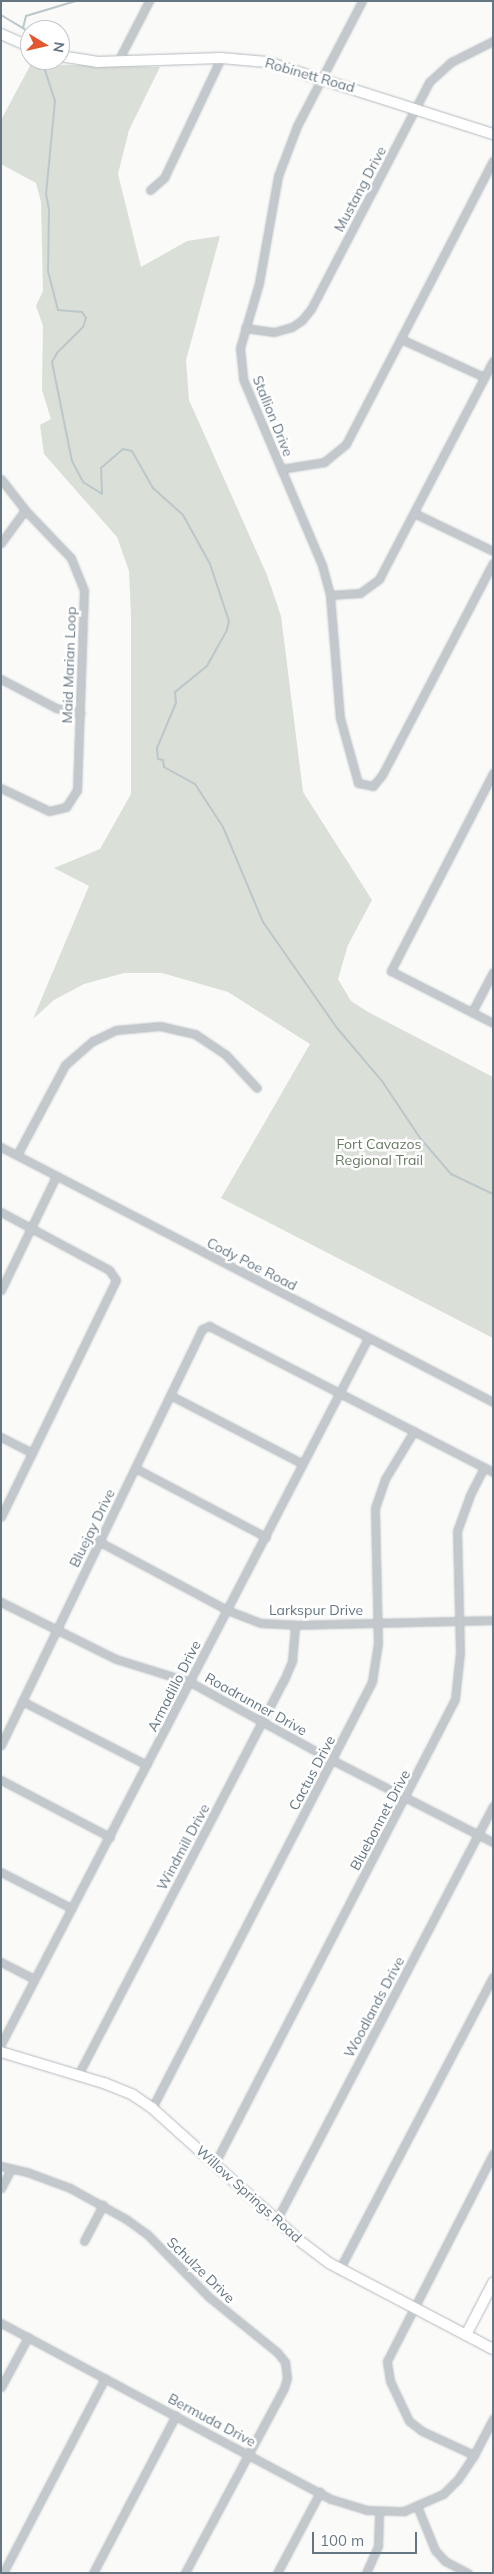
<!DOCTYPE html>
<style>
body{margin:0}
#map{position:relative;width:494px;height:2574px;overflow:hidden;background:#fafaf8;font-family:Mulish,sans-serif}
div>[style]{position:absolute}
.green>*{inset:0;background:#dadfd7}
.stream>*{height:2px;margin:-1px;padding:0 1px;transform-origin:1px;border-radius:1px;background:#bbc7cb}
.roads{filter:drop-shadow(0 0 1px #b3babf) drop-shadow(0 0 1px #b3babf)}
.street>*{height:7px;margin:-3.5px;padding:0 3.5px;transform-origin:3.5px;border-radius:3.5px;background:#c3c8cc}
.secondary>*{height:10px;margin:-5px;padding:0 5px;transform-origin:5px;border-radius:5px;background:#fff}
span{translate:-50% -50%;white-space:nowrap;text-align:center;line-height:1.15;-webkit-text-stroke:5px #fff;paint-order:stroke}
.street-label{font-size:14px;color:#657683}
.park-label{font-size:14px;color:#687a64}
.frame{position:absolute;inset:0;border:2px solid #657683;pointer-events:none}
.north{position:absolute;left:20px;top:20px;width:50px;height:50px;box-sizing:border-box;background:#fff;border:1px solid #c1c8cd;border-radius:50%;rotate:99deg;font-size:14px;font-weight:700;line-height:20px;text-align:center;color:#657683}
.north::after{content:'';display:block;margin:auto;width:18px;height:22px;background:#e4572e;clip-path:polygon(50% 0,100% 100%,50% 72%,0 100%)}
.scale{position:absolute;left:312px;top:2532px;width:105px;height:22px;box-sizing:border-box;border:2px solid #657683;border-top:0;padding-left:6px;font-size:15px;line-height:18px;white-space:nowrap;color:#657683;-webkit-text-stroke:4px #fff;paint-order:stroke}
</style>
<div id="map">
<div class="green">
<i style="clip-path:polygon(31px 64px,160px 67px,129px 130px,118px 174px,141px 267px,187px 241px,220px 236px,186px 360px,189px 400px,267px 575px,281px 616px,303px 792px,372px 900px,348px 945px,338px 979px,351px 1001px,368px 1012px,493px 1077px,493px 1338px,221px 1198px,310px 1044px,228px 992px,162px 973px,124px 973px,84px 984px,54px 1000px,33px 1019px,89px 886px,54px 868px,100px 849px,131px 794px,131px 614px,129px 571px,117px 537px,44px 454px,40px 425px,51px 419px,42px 390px,43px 326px,36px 306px,43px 291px,41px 202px,36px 183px,1px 164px,1px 120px)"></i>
</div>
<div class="stream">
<i style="left:1px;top:15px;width:26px;rotate:31deg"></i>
<i style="left:30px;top:34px;width:9px;rotate:-139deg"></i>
<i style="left:23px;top:28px;width:12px;rotate:-76deg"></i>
<i style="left:26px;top:16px;width:52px;rotate:-16.7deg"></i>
<i style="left:42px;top:61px;width:42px;rotate:72deg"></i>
<i style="left:55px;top:101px;width:93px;rotate:95.5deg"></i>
<i style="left:46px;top:194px;width:16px;rotate:79deg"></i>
<i style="left:49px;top:210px;width:61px;rotate:90.9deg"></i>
<i style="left:48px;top:271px;width:40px;rotate:75.6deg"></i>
<i style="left:58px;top:310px;width:24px;rotate:5deg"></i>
<i style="left:82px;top:312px;width:7px;rotate:56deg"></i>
<i style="left:86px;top:318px;width:9px;rotate:108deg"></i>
<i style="left:83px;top:327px;width:37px;rotate:135deg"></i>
<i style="left:57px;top:353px;width:10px;rotate:119deg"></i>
<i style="left:52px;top:362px;width:101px;rotate:78.6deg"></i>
<i style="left:72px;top:461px;width:24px;rotate:62deg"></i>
<i style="left:83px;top:482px;width:22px;rotate:32deg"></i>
<i style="left:102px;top:494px;width:26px;rotate:-92deg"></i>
<i style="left:101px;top:468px;width:29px;rotate:-41deg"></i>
<i style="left:123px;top:449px;width:9px;rotate:13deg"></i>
<i style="left:132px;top:451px;width:43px;rotate:60.4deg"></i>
<i style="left:153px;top:488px;width:40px;rotate:42deg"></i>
<i style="left:183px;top:515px;width:56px;rotate:61.1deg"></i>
<i style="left:210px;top:564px;width:60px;rotate:71.6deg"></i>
<i style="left:229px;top:621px;width:9px;rotate:103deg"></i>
<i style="left:227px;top:630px;width:41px;rotate:119.1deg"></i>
<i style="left:207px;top:666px;width:41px;rotate:140.9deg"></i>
<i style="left:175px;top:692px;width:11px;rotate:85deg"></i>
<i style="left:176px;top:703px;width:49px;rotate:112.9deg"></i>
<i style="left:157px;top:748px;width:11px;rotate:85deg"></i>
<i style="left:158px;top:759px;width:5px;rotate:11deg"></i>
<i style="left:163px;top:760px;width:7px;rotate:82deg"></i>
<i style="left:164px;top:767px;width:35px;rotate:29deg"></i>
<i style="left:195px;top:784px;width:51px;rotate:56.9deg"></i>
<i style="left:223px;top:827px;width:103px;rotate:67.2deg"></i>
<i style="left:263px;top:922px;width:129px;rotate:55.1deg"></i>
<i style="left:337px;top:1028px;width:70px;rotate:49.7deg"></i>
<i style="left:382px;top:1081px;width:69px;rotate:56.3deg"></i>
<i style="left:420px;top:1138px;width:48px;rotate:49.3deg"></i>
<i style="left:451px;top:1174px;width:47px;rotate:25.5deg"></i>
</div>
<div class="roads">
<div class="street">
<i style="left:362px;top:1px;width:141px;rotate:117.5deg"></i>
<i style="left:297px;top:126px;width:53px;rotate:110.8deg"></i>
<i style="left:278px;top:176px;width:109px;rotate:100.1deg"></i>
<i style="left:259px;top:283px;width:68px;rotate:106.3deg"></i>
<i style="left:240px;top:348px;width:31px;rotate:84deg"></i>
<i style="left:243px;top:379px;width:202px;rotate:67deg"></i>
<i style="left:322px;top:565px;width:31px;rotate:75deg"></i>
<i style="left:330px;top:595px;width:123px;rotate:85.4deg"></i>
<i style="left:340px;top:718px;width:67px;rotate:74.5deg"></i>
<i style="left:358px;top:783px;width:15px;rotate:11deg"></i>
<i style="left:373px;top:786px;width:14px;rotate:-51deg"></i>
<i style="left:382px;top:775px;width:239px;rotate:-62.4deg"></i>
<i style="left:118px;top:61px;width:68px;rotate:-62.7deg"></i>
<i style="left:150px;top:190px;width:18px;rotate:-41deg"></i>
<i style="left:164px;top:178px;width:133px;rotate:-64.6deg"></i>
<i style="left:245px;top:328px;width:29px;rotate:8deg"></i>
<i style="left:274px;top:332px;width:19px;rotate:-16deg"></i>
<i style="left:292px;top:327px;width:12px;rotate:-35deg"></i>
<i style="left:302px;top:320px;width:14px;rotate:-51deg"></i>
<i style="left:311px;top:309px;width:256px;rotate:-62.5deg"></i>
<i style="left:429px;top:82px;width:30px;rotate:-42deg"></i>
<i style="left:451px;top:62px;width:47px;rotate:-26.6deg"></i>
<i style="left:401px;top:339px;width:91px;rotate:24.6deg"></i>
<i style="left:281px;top:469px;width:44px;rotate:-9.2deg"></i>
<i style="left:324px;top:462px;width:28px;rotate:-39deg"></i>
<i style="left:346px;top:444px;width:319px;rotate:-62.6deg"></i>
<i style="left:1px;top:479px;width:39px;rotate:52deg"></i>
<i style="left:25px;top:510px;width:66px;rotate:46.2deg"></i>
<i style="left:71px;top:558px;width:35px;rotate:68deg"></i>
<i style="left:84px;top:590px;width:200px;rotate:92deg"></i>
<i style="left:77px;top:790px;width:20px;rotate:123deg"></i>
<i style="left:66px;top:807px;width:17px;rotate:167deg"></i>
<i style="left:49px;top:811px;width:53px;rotate:-154.4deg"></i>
<i style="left:414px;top:513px;width:88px;rotate:25.7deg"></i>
<i style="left:1px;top:543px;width:41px;rotate:-54deg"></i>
<i style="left:330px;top:595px;width:30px;rotate:-4deg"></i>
<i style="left:360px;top:593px;width:24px;rotate:-36deg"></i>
<i style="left:379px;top:579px;width:246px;rotate:-62.4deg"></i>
<i style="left:1px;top:679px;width:62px;rotate:27.8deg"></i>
<i style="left:56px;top:708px;width:25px;rotate:12deg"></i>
<i style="left:493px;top:773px;width:223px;rotate:117.3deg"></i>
<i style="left:391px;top:971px;width:114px;rotate:27deg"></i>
<i style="left:472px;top:1012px;width:45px;rotate:-62.3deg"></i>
<i style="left:1px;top:1147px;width:554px;rotate:27.4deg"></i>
<i style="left:17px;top:1155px;width:102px;rotate:-61.9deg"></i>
<i style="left:65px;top:1065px;width:37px;rotate:-41deg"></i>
<i style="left:93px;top:1041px;width:25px;rotate:-26deg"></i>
<i style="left:116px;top:1030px;width:44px;rotate:-5.2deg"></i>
<i style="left:160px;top:1026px;width:36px;rotate:13deg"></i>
<i style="left:195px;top:1034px;width:37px;rotate:34deg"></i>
<i style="left:226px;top:1055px;width:45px;rotate:46.8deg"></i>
<i style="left:1px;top:1212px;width:123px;rotate:28.2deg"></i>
<i style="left:109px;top:1270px;width:12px;rotate:55deg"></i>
<i style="left:116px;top:1280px;width:263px;rotate:115.9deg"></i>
<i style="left:1px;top:1290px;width:127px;rotate:-64.2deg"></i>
<i style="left:170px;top:1395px;width:148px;rotate:27.4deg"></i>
<i style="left:1px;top:1437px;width:35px;rotate:27deg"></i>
<i style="left:135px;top:1468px;width:148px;rotate:27.8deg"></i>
<i style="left:98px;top:1541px;width:146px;rotate:28.1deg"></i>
<i style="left:227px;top:1610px;width:36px;rotate:21deg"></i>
<i style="left:261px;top:1623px;width:34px;rotate:3deg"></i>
<i style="left:295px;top:1625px;width:198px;rotate:-1.4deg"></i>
<i style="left:1px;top:1602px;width:128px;rotate:26.4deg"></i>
<i style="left:116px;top:1659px;width:77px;rotate:17.3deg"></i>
<i style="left:190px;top:1682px;width:162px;rotate:28.8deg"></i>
<i style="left:332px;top:1760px;width:181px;rotate:27deg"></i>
<i style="left:22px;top:1701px;width:140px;rotate:27.1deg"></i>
<i style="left:1px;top:1745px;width:462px;rotate:-64.2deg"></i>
<i style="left:202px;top:1329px;width:8px;rotate:-23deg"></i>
<i style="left:209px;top:1326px;width:319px;rotate:27.2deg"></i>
<i style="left:1px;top:1780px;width:123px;rotate:27.6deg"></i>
<i style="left:1px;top:1872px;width:79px;rotate:27.2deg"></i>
<i style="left:1px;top:1962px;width:37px;rotate:27deg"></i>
<i style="left:1px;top:2044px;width:796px;rotate:-62.53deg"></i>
<i style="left:78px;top:2075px;width:445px;rotate:-62.5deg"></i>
<i style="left:284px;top:1680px;width:21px;rotate:-67deg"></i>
<i style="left:292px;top:1661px;width:36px;rotate:-85deg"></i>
<i style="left:152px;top:2108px;width:480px;rotate:-62.7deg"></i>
<i style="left:372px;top:1681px;width:37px;rotate:-81deg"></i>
<i style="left:378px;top:1644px;width:136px;rotate:-91.3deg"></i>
<i style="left:375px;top:1508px;width:31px;rotate:-71deg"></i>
<i style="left:385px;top:1479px;width:56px;rotate:-58.9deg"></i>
<i style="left:215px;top:2163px;width:522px;rotate:-62.65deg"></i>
<i style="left:455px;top:1699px;width:47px;rotate:-83.9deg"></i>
<i style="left:460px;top:1652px;width:121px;rotate:-91.4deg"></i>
<i style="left:457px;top:1531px;width:38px;rotate:-70deg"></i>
<i style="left:470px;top:1495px;width:30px;rotate:-63deg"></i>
<i style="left:1px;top:2166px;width:27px;rotate:13deg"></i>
<i style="left:27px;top:2172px;width:46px;rotate:20.4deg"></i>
<i style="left:70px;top:2188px;width:64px;rotate:29deg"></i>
<i style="left:126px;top:2219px;width:26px;rotate:36deg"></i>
<i style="left:147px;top:2234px;width:88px;rotate:45.5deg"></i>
<i style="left:209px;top:2297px;width:87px;rotate:39deg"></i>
<i style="left:277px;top:2352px;width:13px;rotate:51deg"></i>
<i style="left:285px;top:2362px;width:16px;rotate:83deg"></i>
<i style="left:287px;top:2378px;width:10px;rotate:107deg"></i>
<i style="left:284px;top:2388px;width:210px;rotate:118.2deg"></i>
<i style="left:1px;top:2188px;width:21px;rotate:-62deg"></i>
<i style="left:277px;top:2219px;width:466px;rotate:-62.4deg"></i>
<i style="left:84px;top:2241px;width:41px;rotate:-62.2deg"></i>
<i style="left:339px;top:2270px;width:331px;rotate:-62.3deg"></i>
<i style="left:1px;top:2323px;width:374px;rotate:28.1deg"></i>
<i style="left:331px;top:2499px;width:38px;rotate:17deg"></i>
<i style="left:367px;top:2510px;width:37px;rotate:2deg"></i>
<i style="left:404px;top:2511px;width:43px;rotate:-23.6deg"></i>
<i style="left:443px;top:2494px;width:21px;rotate:-45deg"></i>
<i style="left:458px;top:2479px;width:29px;rotate:-56deg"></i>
<i style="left:474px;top:2455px;width:41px;rotate:-62.2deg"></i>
<i style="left:1px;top:2387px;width:57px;rotate:-61.6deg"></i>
<i style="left:474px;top:2455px;width:57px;rotate:-155.2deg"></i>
<i style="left:422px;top:2431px;width:16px;rotate:-142deg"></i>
<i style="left:409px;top:2421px;width:44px;rotate:-115.4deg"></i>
<i style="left:390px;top:2381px;width:20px;rotate:-99deg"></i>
<i style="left:387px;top:2361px;width:233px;rotate:-62.9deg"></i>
<i style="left:417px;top:2506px;width:48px;rotate:67.8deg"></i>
<i style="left:435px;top:2550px;width:15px;rotate:48deg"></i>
<i style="left:445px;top:2561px;width:26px;rotate:28deg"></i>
<i style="left:3px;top:2573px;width:220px;rotate:-62.4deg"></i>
<i style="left:93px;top:2573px;width:178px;rotate:-62.3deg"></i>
<i style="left:277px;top:2573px;width:92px;rotate:-62deg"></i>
<i style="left:366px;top:2573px;width:30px;rotate:-66deg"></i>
<i style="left:378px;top:2546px;width:35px;rotate:-88deg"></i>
</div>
<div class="secondary">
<i style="left:1px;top:34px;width:32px;rotate:24deg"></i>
<i style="left:60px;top:56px;width:37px;rotate:9deg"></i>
<i style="left:97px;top:62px;width:124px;rotate:-1.8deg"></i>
<i style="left:221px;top:58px;width:46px;rotate:5deg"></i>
<i style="left:267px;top:62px;width:237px;rotate:17.7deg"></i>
<i style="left:1px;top:2052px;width:108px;rotate:16.8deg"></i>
<i style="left:104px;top:2083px;width:31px;rotate:22deg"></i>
<i style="left:133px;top:2095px;width:23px;rotate:34deg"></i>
<i style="left:152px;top:2108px;width:199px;rotate:41.9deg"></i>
<i style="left:300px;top:2241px;width:36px;rotate:37deg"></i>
<i style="left:329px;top:2263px;width:185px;rotate:27.7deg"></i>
<i style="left:466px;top:2335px;width:59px;rotate:-62.6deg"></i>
</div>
</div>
<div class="street-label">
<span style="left:310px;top:75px;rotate:16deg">Robinett Road</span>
<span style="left:360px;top:189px;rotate:-62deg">Mustang Drive</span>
<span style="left:273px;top:416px;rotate:68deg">Stallion Drive</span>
<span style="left:69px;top:665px;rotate:-88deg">Maid Marian Loop</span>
<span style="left:252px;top:1264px;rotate:27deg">Cody Poe Road</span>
<span style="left:92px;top:1528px;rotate:-64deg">Bluejay Drive</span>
<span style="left:316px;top:1610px">Larkspur Drive</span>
<span style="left:174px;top:1686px;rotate:-63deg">Armadillo Drive</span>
<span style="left:256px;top:1704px;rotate:29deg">Roadrunner Drive</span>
<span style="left:312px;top:1773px;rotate:-62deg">Cactus Drive</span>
<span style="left:380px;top:1820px;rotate:-62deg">Bluebonnet Drive</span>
<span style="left:183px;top:1847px;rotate:-62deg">Windmill Drive</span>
<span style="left:374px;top:2007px;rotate:-62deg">Woodlands Drive</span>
<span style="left:249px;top:2194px;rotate:42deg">Willow Springs Road</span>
<span style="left:201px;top:2270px;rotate:44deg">Schulze Drive</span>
<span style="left:212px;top:2420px;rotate:28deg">Bermuda Drive</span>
</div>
<div class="park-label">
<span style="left:379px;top:1152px">Fort Cavazos<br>Regional Trail</span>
</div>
<div class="frame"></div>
<div class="north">N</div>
<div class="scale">100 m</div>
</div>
